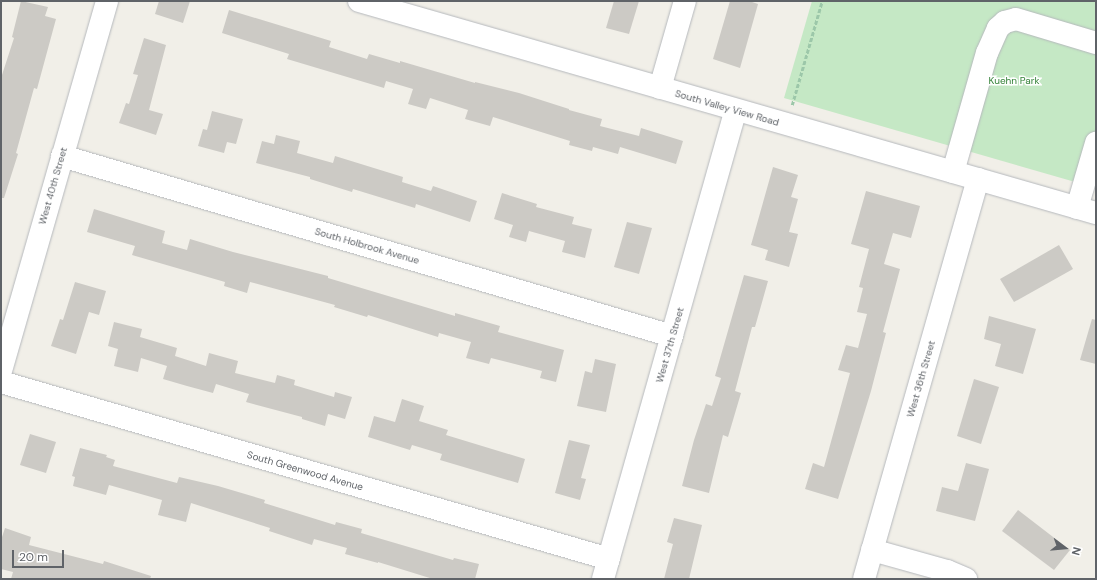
<!DOCTYPE html>
<style>
body{margin:0}
#map{position:relative;width:1097px;height:580px;overflow:hidden;background:#f1efe8;font-family:"DM Sans",sans-serif}
div>[style]{position:absolute}
.green>*{inset:0;background:#c5e8c5}
.building>*{inset:0;background:#cccac5}
.path>*{height:2.5px;margin-top:-1.25px;transform-origin:0;background:repeating-linear-gradient(90deg,#9cc7a9 0 4px,transparent 0 6px)}
.roads{filter:drop-shadow(0 0 1px #b5b8bc) drop-shadow(0 0 1px #b5b8bc)}
.minor>*{height:22px;margin:-11px;padding:0 11px;transform-origin:11px;border-radius:11px;background:#fff}
span{translate:-50% -50%;white-space:nowrap;text-align:center;line-height:1.15;-webkit-text-stroke:3px #fff;paint-order:stroke}
.park-label{font-size:10px;color:#348238}
.street-label{font-size:10px;color:#5f6368}
.frame{position:absolute;inset:0;border:2px solid #5f6368;pointer-events:none}
.north{position:absolute;left:1045px;top:528px;width:40px;height:40px;-webkit-text-stroke:3px #fff;paint-order:stroke;rotate:106deg;font-size:11px;font-weight:700;line-height:16px;text-align:center;color:#5f6368}
.north::after{content:'';display:block;margin:auto;width:14px;height:18px;background:#5f6368;clip-path:polygon(50% 0,100% 100%,50% 72%,0 100%)}
.scale{position:absolute;left:12px;top:550px;width:52px;height:18px;box-sizing:border-box;border:2px solid #5f6368;border-top:0;padding-left:5px;font-size:12px;line-height:14px;white-space:nowrap;color:#5f6368;-webkit-text-stroke:3px #fff;paint-order:stroke}
</style>
<div id="map">
<div class="green">
<i style="clip-path:polygon(812px 1px,1096px 1px,1096px 188px,784px 98px)"></i>
</div>
<div class="building">
<i style="clip-path:polygon(21px 1px,48px 7px,45px 16px,56px 19px,37px 89px,34px 88px,16px 153px,18px 154px,4px 198px,1px 198px,1px 78px,14px 38px,12px 37px)"></i>
<i style="clip-path:polygon(159px 1px,190px 1px,183px 23px,155px 14px)"></i>
<i style="clip-path:polygon(614px 1px,639px 1px,629px 34px,606px 28px)"></i>
<i style="clip-path:polygon(730px 1px,749px 1px,758px 4px,740px 68px,713px 59px)"></i>
<i style="clip-path:polygon(229px 10px,331px 41px,329px 47px,367px 59px,369px 54px,400px 63px,400px 61px,475px 83px,475px 82px,519px 93px,569px 109px,569px 110px,602px 119px,600px 126px,639px 136px,641px 128px,683px 141px,676px 164px,620px 147px,618px 154px,593px 147px,592px 151px,569px 145px,570px 141px,493px 117px,490px 126px,465px 119px,468px 110px,430px 98px,426px 109px,408px 104px,413px 89px,386px 81px,384px 88px,287px 59px,289px 54px,222px 33px)"></i>
<i style="clip-path:polygon(144px 38px,166px 45px,149px 110px,163px 114px,156px 135px,119px 123px,126px 103px,129px 104px,138px 75px,133px 74px)"></i>
<i style="clip-path:polygon(212px 111px,243px 119px,236px 144px,227px 142px,224px 153px,198px 146px,203px 129px,207px 130px)"></i>
<i style="clip-path:polygon(276px 135px,300px 141px,297px 153px,333px 163px,335px 156px,403px 177px,402px 182px,431px 191px,433px 186px,477px 201px,470px 222px,416px 204px,415px 208px,353px 189px,352px 192px,310px 179px,310px 177px,256px 163px,262px 141px,274px 144px)"></i>
<i style="clip-path:polygon(773px 167px,798px 175px,791px 197px,798px 199px,789px 232px,798px 234px,789px 267px,765px 260px,768px 250px,751px 245px)"></i>
<i style="clip-path:polygon(866px 191px,920px 206px,911px 238px,893px 233px,884px 264px,900px 269px,883px 332px,886px 333px,871px 391px,838px 499px,805px 489px,813px 463px,824px 467px,850px 373px,838px 370px,846px 345px,858px 348px,867px 314px,857px 312px,863px 288px,859px 287px,869px 249px,851px 244px)"></i>
<i style="clip-path:polygon(502px 193px,537px 204px,536px 207px,574px 217px,572px 224px,592px 229px,585px 258px,562px 252px,565px 241px,529px 231px,526px 242px,509px 237px,513px 225px,494px 219px)"></i>
<i style="clip-path:polygon(94px 209px,165px 231px,162px 243px,187px 250px,190px 239px,233px 252px,328px 276px,328px 278px,455px 316px,455px 313px,500px 326px,498px 332px,564px 350px,556px 382px,540px 378px,542px 371px,491px 358px,489px 364px,466px 358px,471px 342px,439px 333px,438px 337px,368px 315px,367px 317px,334px 307px,335px 305px,250px 282px,247px 293px,224px 286px,225px 282px,132px 255px,135px 246px,87px 232px)"></i>
<i style="clip-path:polygon(627px 222px,652px 228px,639px 274px,614px 267px)"></i>
<i style="clip-path:polygon(1059px 245px,1073px 269px,1014px 302px,1000px 279px)"></i>
<i style="clip-path:polygon(744px 275px,768px 281px,755px 327px,752px 327px,735px 391px,741px 393px,728px 437px,723px 435px,709px 493px,682px 486px,694px 440px,706px 404px,712px 406px,721px 378px,715px 376px)"></i>
<i style="clip-path:polygon(75px 282px,106px 291px,99px 315px,89px 312px,76px 354px,51px 346px,60px 319px,63px 320px)"></i>
<i style="clip-path:polygon(989px 316px,1036px 329px,1023px 374px,995px 366px,1001px 344px,984px 339px)"></i>
<i style="clip-path:polygon(1092px 319px,1096px 320px,1096px 364px,1080px 360px)"></i>
<i style="clip-path:polygon(114px 322px,142px 329px,140px 337px,177px 348px,175px 356px,206px 366px,209px 353px,238px 361px,235px 373px,275px 383px,277px 375px,295px 380px,294px 385px,334px 397px,335px 392px,352px 397px,345px 419px,328px 414px,325px 426px,302px 419px,302px 417px,246px 402px,249px 394px,216px 384px,213px 393px,187px 386px,163px 379px,167px 366px,141px 358px,138px 372px,114px 366px,118px 349px,108px 346px)"></i>
<i style="clip-path:polygon(595px 359px,616px 364px,606px 412px,577px 406px,585px 371px,592px 373px)"></i>
<i style="clip-path:polygon(974px 379px,999px 387px,981px 444px,957px 436px)"></i>
<i style="clip-path:polygon(402px 399px,424px 406px,419px 421px,448px 430px,446px 435px,525px 459px,518px 483px,440px 460px,442px 454px,412px 445px,410px 450px,368px 437px,374px 416px,395px 422px)"></i>
<i style="clip-path:polygon(30px 434px,56px 442px,46px 473px,20px 465px)"></i>
<i style="clip-path:polygon(569px 440px,590px 445px,581px 478px,586px 479px,580px 500px,555px 493px)"></i>
<i style="clip-path:polygon(80px 448px,107px 455px,106px 457px,115px 460px,113px 466px,177px 483px,179px 477px,218px 486px,265px 500px,264px 503px,335px 525px,336px 522px,362px 529px,361px 533px,453px 560px,454px 558px,479px 564px,475px 579px,433px 579px,378px 562px,378px 563px,345px 554px,347px 548px,314px 539px,312px 545px,269px 531px,270px 528px,191px 503px,186px 522px,158px 515px,162px 500px,109px 485px,106px 495px,73px 486px,75px 477px,72px 476px)"></i>
<i style="clip-path:polygon(966px 463px,989px 469px,975px 521px,936px 511px,942px 487px,958px 491px)"></i>
<i style="clip-path:polygon(1018px 510px,1070px 550px,1054px 570px,1002px 531px)"></i>
<i style="clip-path:polygon(674px 518px,702px 525px,689px 579px,664px 579px,673px 544px,667px 542px)"></i>
<i style="clip-path:polygon(5px 528px,31px 537px,29px 545px,103px 564px,104px 561px,151px 576px,150px 579px,11px 579px,13px 572px,1px 569px,1px 540px)"></i>
</div>
<div class="path">
<i style="left:792px;top:105px;width:108px;rotate:-73.9deg"></i>
</div>
<div class="roads">
<div class="minor">
<i style="left:359px;top:1px;width:767px;rotate:16.05deg"></i>
<i style="left:660px;top:88px;width:91px;rotate:-74deg"></i>
<i style="left:62px;top:156px;width:636px;rotate:16.44deg"></i>
<i style="left:953px;top:172px;width:124px;rotate:-74.1deg"></i>
<i style="left:987px;top:53px;width:27px;rotate:-66deg"></i>
<i style="left:998px;top:28px;width:9px;rotate:-41deg"></i>
<i style="left:1005px;top:22px;width:11px;rotate:-15deg"></i>
<i style="left:1016px;top:19px;width:84px;rotate:16.7deg"></i>
<i style="left:1077px;top:208px;width:68px;rotate:-73.7deg"></i>
<i style="left:1px;top:371px;width:385px;rotate:-74deg"></i>
<i style="left:1px;top:382px;width:633px;rotate:16.23deg"></i>
<i style="left:872px;top:550px;width:78px;rotate:15.6deg"></i>
<i style="left:947px;top:571px;width:21px;rotate:23deg"></i>
<i style="left:603px;top:579px;width:487px;rotate:-74.2deg"></i>
<i style="left:864px;top:579px;width:416px;rotate:-74.1deg"></i>
</div>
</div>
<div class="park-label">
<span style="left:1014px;top:81px">Kuehn Park</span>
</div>
<div class="street-label">
<span style="left:727px;top:108px;rotate:16deg">South Valley View Road</span>
<span style="left:53px;top:186px;rotate:-74deg">West 40th Street</span>
<span style="left:367px;top:246px;rotate:16deg">South Holbrook Avenue</span>
<span style="left:670px;top:345px;rotate:-74deg">West 37th Street</span>
<span style="left:921px;top:379px;rotate:-74deg">West 36th Street</span>
<span style="left:305px;top:471px;rotate:16deg">South Greenwood Avenue</span>
</div>
<div class="frame"></div>
<div class="north">N</div>
<div class="scale">20 m</div>
</div>
